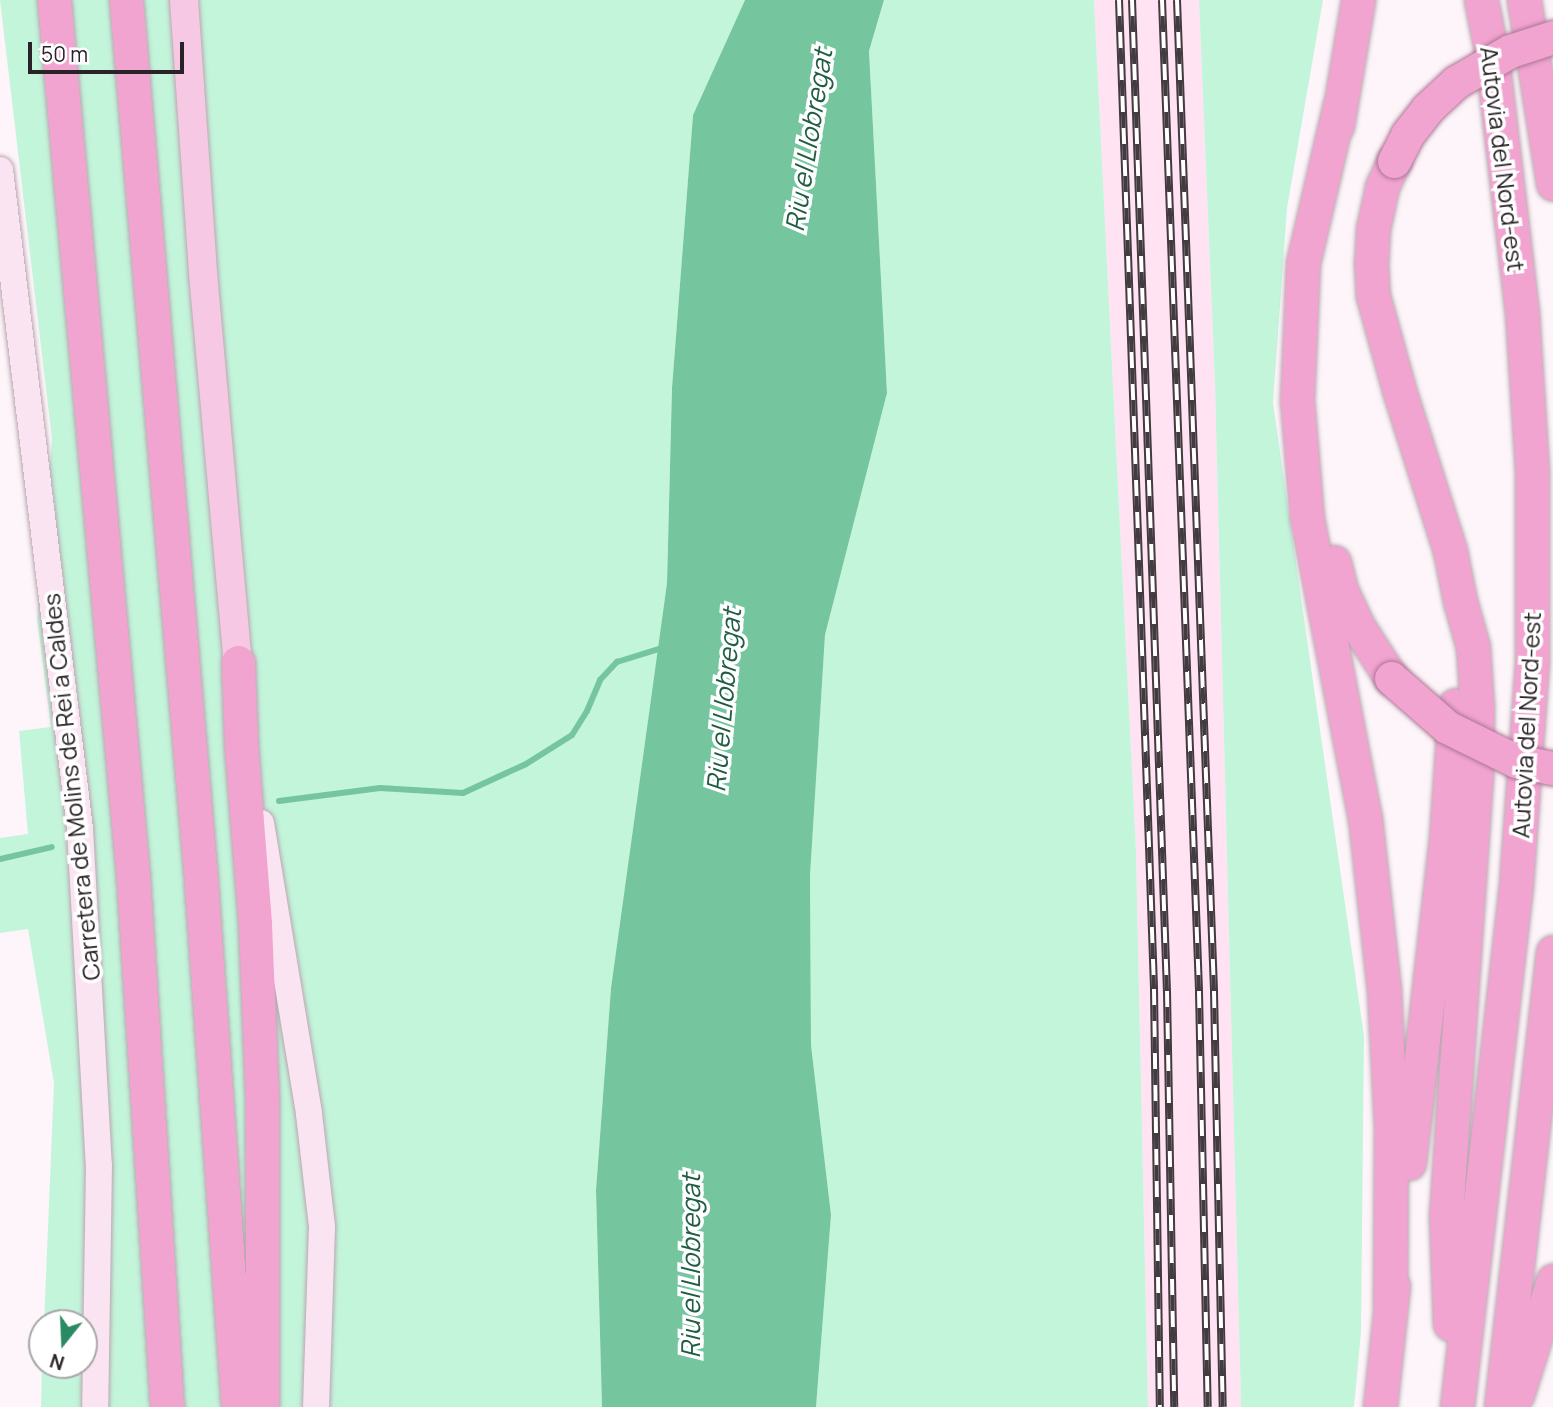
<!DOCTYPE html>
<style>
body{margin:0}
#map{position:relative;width:1553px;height:1407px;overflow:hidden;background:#fdf5f9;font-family:Manrope,sans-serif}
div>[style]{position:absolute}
.built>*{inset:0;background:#ffe3f2}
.green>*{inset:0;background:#c3f5db}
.water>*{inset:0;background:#75c69f}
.stream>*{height:6px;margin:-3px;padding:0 3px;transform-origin:3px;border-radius:3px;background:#75c69f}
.roads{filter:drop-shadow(0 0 2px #b9a7b0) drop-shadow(0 0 2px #b9a7b0)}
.secondary>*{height:26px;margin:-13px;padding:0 13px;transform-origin:13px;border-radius:13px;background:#fbe4f1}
.primary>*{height:28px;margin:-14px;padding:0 14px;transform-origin:14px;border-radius:14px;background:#f7c8e3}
.motorway>*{height:33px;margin:-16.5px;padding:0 16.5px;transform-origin:16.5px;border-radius:16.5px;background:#f2a4d0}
.rail>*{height:8px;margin-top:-4px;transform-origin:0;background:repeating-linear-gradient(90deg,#fff 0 16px,#423b3f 0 32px);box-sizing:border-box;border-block:2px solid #423b3f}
.bridges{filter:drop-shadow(0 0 2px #ac7694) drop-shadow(0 0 2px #ac7694)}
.motorway-bridge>*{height:33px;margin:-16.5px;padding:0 16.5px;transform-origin:16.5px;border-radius:16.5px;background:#f2a4d0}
span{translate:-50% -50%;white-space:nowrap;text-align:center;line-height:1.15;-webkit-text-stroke:7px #fff;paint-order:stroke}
.street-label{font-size:24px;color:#292226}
.water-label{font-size:26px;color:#205d43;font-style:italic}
.north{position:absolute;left:28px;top:1309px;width:70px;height:70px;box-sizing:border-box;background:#fff;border:2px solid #a9a7a8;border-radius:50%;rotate:198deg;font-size:19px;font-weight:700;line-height:28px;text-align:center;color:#292226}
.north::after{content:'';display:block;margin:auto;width:24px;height:32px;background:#298a63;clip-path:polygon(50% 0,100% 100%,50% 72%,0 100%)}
.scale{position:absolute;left:28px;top:42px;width:156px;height:32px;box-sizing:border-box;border:4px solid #292226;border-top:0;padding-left:9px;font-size:21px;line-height:24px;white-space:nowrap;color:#292226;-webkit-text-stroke:5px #fff;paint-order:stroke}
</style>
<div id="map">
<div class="built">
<i style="clip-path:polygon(1094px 0,1199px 0,1215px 385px,1241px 1407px,1148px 1407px,1136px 851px)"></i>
</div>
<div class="green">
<i style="clip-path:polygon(0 0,745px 0,693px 115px,672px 388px,667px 583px,611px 988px,596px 1190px,602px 1407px,41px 1407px,42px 1365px,84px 1365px,84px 1323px,44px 1323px,54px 1083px,28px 929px,0 933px,0 838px,28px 834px,19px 731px,51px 727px,37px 619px,52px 439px)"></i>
<i style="clip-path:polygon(884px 0,1094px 0,1136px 851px,1148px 1407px,816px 1407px,831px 1215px,811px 1045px,810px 876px,825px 635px,887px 393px,869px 51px)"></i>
<i style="clip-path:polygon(1199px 0,1323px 0,1287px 208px,1273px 403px,1364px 1036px,1361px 1332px,1354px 1407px,1241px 1407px,1215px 385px)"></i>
</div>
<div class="water">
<i style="clip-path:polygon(745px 0,884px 0,869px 51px,887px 393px,825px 635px,810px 876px,811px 1045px,831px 1215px,816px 1407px,602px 1407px,596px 1190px,611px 988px,667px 583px,672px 388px,693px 115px)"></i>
</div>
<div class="stream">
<i style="left:279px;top:801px;width:102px;rotate:-7.3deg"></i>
<i style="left:380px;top:788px;width:83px;rotate:3.4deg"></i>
<i style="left:463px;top:793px;width:69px;rotate:-24.7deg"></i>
<i style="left:526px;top:764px;width:54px;rotate:-32.2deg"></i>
<i style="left:572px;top:735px;width:28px;rotate:-58deg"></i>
<i style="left:587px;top:711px;width:34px;rotate:-67deg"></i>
<i style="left:600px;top:680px;width:25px;rotate:-47deg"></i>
<i style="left:617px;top:662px;width:50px;rotate:-17.4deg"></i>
<i style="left:0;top:859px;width:53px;rotate:-13deg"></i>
</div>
<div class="roads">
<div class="secondary">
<i style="left:0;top:170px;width:664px;rotate:83.08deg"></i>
<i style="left:80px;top:829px;width:337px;rotate:86.8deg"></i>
<i style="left:99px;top:1165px;width:242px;rotate:90.9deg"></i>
<i style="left:261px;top:823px;width:295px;rotate:80.6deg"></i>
<i style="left:309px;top:1114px;width:114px;rotate:83.4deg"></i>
<i style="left:322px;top:1227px;width:180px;rotate:91.9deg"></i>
</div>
<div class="primary">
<i style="left:184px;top:0;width:274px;rotate:86deg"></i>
<i style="left:203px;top:273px;width:391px;rotate:84.9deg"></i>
</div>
<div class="motorway">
<i style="left:54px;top:0;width:881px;rotate:84.85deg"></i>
<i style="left:133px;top:877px;width:531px;rotate:86.33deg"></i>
<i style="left:126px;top:0;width:871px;rotate:85.13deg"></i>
<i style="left:200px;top:868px;width:540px;rotate:85.97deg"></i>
<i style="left:1524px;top:0;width:186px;rotate:81deg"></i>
<i style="left:1340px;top:104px;width:163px;rotate:103.1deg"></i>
<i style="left:1303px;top:263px;width:137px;rotate:92.5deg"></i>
<i style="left:1297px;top:400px;width:118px;rotate:85.2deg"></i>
<i style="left:1307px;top:518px;width:306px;rotate:79.1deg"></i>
<i style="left:1365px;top:818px;width:172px;rotate:83.7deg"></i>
<i style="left:1384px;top:989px;width:138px;rotate:87.1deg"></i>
<i style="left:1391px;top:1127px;width:182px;rotate:90.3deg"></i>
<i style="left:1337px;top:126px;width:128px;rotate:-80.5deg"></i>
<i style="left:1394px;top:161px;width:29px;rotate:115deg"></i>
<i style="left:1382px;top:187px;width:43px;rotate:102.1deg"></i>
<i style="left:1373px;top:229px;width:33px;rotate:93deg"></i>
<i style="left:1371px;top:262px;width:34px;rotate:87deg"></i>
<i style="left:1373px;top:296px;width:98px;rotate:74.5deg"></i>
<i style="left:1399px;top:390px;width:169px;rotate:72.4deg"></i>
<i style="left:1450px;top:551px;width:51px;rotate:78.7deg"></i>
<i style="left:1460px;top:601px;width:48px;rotate:74.2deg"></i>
<i style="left:1473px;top:647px;width:61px;rotate:86.2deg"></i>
<i style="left:1477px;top:708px;width:68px;rotate:90.8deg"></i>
<i style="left:1476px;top:776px;width:442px;rotate:93.9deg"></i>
<i style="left:1446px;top:1217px;width:107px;rotate:87.9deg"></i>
<i style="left:1334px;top:562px;width:29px;rotate:76deg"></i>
<i style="left:1341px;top:590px;width:38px;rotate:65deg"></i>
<i style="left:1357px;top:625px;width:63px;rotate:57.3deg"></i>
<i style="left:238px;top:662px;width:83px;rotate:87.9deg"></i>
<i style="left:241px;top:745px;width:180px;rotate:85.5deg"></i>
<i style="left:255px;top:924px;width:175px;rotate:87.7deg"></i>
<i style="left:262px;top:1099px;width:308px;rotate:90deg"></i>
<i style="left:1409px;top:1163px;width:327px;rotate:-83.5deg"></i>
<i style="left:1446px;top:838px;width:133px;rotate:-86.1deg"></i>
<i style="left:1517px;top:1395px;width:120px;rotate:-72.5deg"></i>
<i style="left:1380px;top:1407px;width:122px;rotate:-83.9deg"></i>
<i style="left:1457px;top:1407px;width:525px;rotate:-83.55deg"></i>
<i style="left:1516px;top:885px;width:224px;rotate:-85.9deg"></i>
<i style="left:1532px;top:662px;width:191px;rotate:-90deg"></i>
<i style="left:1532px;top:471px;width:158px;rotate:-93.6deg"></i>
<i style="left:1522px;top:313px;width:265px;rotate:-96.7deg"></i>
<i style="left:1491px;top:50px;width:51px;rotate:-101.3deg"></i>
<i style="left:1501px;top:1407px;width:458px;rotate:-83.5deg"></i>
</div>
</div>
<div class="rail">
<i style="left:1119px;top:0;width:990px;rotate:87.97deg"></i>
<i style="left:1154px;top:989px;width:418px;rotate:89.2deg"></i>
<i style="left:1132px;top:0;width:992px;rotate:87.98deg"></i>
<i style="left:1167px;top:991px;width:416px;rotate:89deg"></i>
<i style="left:1162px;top:0;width:993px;rotate:87.86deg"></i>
<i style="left:1199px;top:992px;width:415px;rotate:88.8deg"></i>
<i style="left:1177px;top:0;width:993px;rotate:87.86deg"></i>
<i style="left:1214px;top:992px;width:415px;rotate:88.8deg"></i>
</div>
<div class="bridges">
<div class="motorway-bridge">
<i style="left:1394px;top:161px;width:29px;rotate:-63deg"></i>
<i style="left:1407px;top:135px;width:33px;rotate:-52deg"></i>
<i style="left:1427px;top:109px;width:40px;rotate:-43deg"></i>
<i style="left:1456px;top:82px;width:62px;rotate:-29.9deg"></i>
<i style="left:1510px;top:51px;width:45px;rotate:-18deg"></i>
<i style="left:1391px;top:678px;width:74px;rotate:41.2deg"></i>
<i style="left:1447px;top:727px;width:77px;rotate:26.2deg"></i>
<i style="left:1516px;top:761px;width:38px;rotate:11deg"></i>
</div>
</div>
<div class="street-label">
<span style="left:1503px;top:159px;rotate:83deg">Autovia del Nord-est</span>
<span style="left:1526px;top:725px;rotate:-87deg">Autovia del Nord-est</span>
<span style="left:71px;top:787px;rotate:-96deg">Carretera de Molins de Rei a Caldes</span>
</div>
<div class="water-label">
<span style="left:809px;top:140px;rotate:-81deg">Riu el Llobregat</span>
<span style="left:724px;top:700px;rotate:-85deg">Riu el Llobregat</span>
<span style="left:691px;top:1266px;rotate:-90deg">Riu el Llobregat</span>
</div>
<div class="north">N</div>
<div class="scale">50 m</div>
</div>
